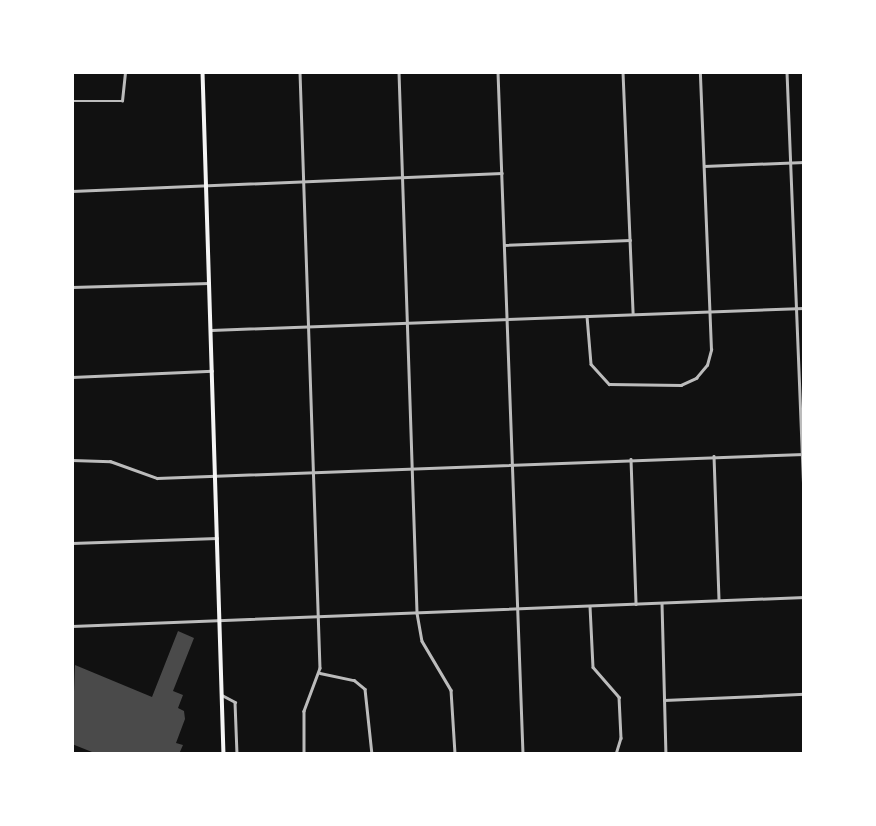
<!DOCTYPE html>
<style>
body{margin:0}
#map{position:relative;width:876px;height:826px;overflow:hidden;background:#111;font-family:"DejaVu Sans",sans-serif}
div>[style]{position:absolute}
.building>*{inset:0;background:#4a4a4a}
.minor>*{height:2.5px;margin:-1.25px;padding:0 1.25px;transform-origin:1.25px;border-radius:1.25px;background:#bcbcbc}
.tertiary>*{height:2.5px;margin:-1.25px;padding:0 1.25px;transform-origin:1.25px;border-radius:1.25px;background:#bcbcbc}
.secondary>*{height:3.5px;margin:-1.75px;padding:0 1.75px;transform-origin:1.75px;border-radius:1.75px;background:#f5f5f5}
span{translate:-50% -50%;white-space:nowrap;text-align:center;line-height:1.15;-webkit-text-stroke:5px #fff;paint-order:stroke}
.frame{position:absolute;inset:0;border:74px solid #fff;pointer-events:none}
</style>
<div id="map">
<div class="building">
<i style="clip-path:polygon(178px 631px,194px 638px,173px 691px,183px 695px,178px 708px,184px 711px,185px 719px,176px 743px,183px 745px,179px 754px,97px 754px,72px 744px,75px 665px,152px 697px)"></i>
</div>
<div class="minor">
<i style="left:300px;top:72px;width:596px;rotate:88.08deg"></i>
<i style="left:320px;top:668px;width:46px;rotate:110.4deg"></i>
<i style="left:304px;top:711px;width:43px;rotate:90deg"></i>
<i style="left:399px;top:72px;width:541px;rotate:88.09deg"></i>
<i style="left:417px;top:613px;width:28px;rotate:80deg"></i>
<i style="left:422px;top:641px;width:57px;rotate:59.4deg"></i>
<i style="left:451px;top:690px;width:64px;rotate:86.4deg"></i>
<i style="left:498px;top:72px;width:682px;rotate:87.9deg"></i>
<i style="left:623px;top:72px;width:241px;rotate:87.6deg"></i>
<i style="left:787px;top:72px;width:427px;rotate:87.7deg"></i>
<i style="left:72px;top:101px;width:50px"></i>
<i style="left:122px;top:101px;width:29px;rotate:-84deg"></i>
<i style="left:704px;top:166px;width:100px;rotate:-2.3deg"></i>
<i style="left:72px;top:191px;width:430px;rotate:-2.4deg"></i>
<i style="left:504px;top:245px;width:126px;rotate:-2.3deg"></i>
<i style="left:72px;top:287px;width:137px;rotate:-1.7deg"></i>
<i style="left:587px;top:316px;width:48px;rotate:85.2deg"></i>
<i style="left:591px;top:364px;width:27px;rotate:48deg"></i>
<i style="left:609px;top:384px;width:72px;rotate:0.8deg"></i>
<i style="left:681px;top:385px;width:17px;rotate:-25deg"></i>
<i style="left:696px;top:378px;width:17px;rotate:-50deg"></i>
<i style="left:707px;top:365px;width:16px;rotate:-75deg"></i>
<i style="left:711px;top:350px;width:278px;rotate:-92.3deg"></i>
<i style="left:211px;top:330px;width:593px;rotate:-2.12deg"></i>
<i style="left:72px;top:377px;width:140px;rotate:-2.5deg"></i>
<i style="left:714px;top:456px;width:143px;rotate:88deg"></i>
<i style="left:631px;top:459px;width:145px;rotate:88deg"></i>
<i style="left:72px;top:460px;width:38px;rotate:2deg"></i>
<i style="left:110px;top:461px;width:50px;rotate:19.9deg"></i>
<i style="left:157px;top:478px;width:647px;rotate:-2.12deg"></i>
<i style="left:72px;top:543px;width:145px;rotate:-2deg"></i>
<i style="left:662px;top:603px;width:151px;rotate:88.5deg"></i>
<i style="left:590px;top:606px;width:61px;rotate:87.2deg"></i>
<i style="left:593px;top:667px;width:40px;rotate:49deg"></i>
<i style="left:619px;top:697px;width:41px;rotate:87.2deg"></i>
<i style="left:621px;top:738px;width:17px;rotate:107deg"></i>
<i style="left:320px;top:673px;width:35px;rotate:12deg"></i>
<i style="left:354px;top:680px;width:14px;rotate:39deg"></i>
<i style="left:365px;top:689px;width:65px;rotate:83.9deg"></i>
<i style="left:222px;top:695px;width:15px;rotate:28deg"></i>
<i style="left:235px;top:702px;width:52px;rotate:87.8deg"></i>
<i style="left:664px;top:700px;width:140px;rotate:-2.5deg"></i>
</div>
<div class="tertiary">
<i style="left:72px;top:626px;width:733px;rotate:-2.27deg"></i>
</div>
<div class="secondary">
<i style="left:203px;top:72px;width:682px;rotate:88.24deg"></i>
</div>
<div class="frame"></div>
</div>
